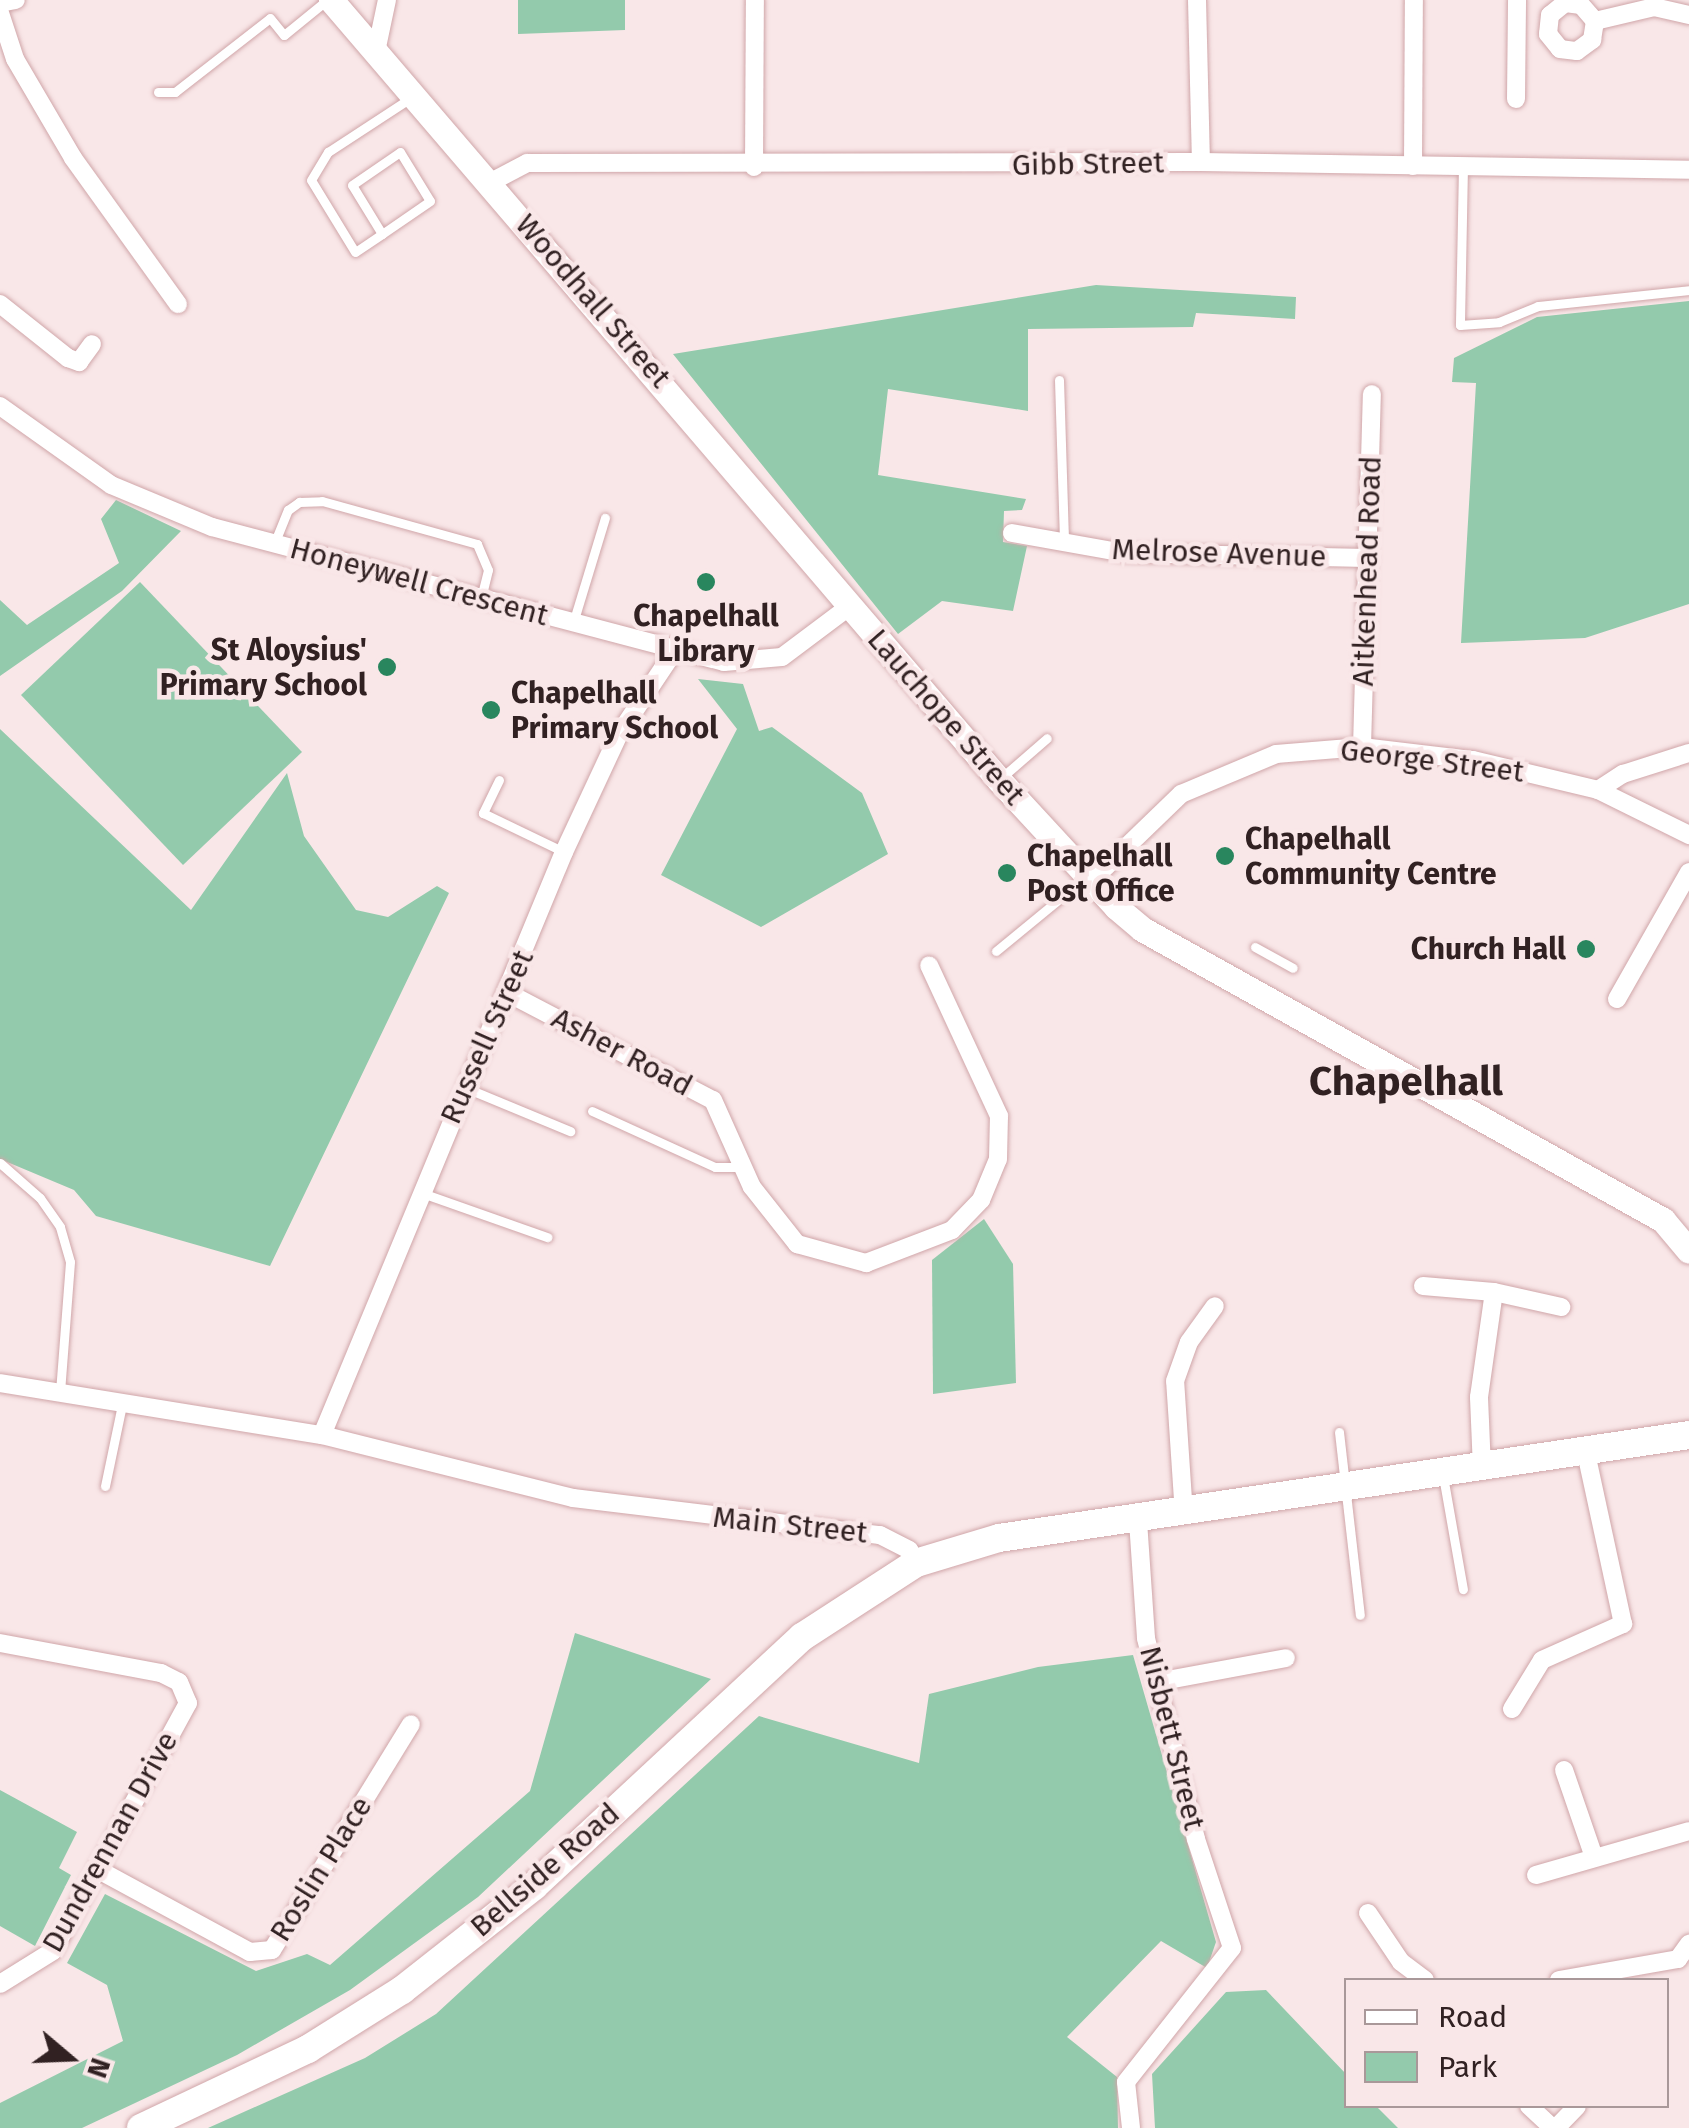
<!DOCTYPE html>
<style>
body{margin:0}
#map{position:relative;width:1689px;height:2128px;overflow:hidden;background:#f9e7e8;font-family:"Fira Sans",sans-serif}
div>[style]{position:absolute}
.green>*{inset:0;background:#93caac}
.roads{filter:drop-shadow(0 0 2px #d0a6a9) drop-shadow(0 0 2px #d0a6a9)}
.lane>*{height:9px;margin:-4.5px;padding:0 4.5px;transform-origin:4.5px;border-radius:4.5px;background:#fff}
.street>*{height:18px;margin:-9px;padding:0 9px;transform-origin:9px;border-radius:9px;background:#fff}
.secondary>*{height:25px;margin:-12.5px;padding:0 12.5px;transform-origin:12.5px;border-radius:12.5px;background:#fff}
.primary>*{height:28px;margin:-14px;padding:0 14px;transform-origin:14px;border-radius:14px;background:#fff}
.dots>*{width:28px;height:28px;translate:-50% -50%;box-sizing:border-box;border:5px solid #f9e7e8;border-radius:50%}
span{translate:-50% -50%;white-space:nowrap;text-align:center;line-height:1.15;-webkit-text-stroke:9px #f9e7e8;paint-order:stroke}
.street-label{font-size:30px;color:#312122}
.poi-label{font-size:30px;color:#312122;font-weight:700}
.right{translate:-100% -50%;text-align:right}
.left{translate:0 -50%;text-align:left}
.district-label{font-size:40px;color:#312122;font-weight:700}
.legend{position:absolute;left:1344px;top:1978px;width:325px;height:130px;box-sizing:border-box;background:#f9e7e8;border:2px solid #a99899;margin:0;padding:12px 18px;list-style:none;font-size:30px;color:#312122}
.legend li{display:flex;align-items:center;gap:20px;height:50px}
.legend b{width:50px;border:2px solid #a99899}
.north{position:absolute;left:20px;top:2008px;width:100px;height:100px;-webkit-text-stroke:8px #f9e7e8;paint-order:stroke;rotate:109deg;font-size:28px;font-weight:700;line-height:40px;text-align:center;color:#312122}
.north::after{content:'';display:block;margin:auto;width:35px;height:45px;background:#312122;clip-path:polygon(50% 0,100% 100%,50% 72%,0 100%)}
</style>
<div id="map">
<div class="green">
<i style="clip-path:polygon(518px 0,625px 0,625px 30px,518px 34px)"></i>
<i style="clip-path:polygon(1096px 285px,1296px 297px,1295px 319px,1196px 313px,1193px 327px,1028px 329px,1028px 411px,888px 389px,878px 475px,1026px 499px,1022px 510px,1004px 511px,1003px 542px,1027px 546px,1013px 611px,942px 601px,898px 634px,673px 354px)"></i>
<i style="clip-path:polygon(1689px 301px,1689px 604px,1585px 638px,1461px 643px,1476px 383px,1452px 382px,1454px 358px,1537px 317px)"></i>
<i style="clip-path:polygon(116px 500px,181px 531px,122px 591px,0 676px,0 600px,27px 625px,119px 563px,101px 519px)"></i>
<i style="clip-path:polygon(140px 582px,302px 752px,183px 865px,21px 695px)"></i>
<i style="clip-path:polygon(698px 679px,743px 684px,759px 731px,772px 727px,862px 793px,888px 854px,761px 927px,661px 875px,737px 729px)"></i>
<i style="clip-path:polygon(0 729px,191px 910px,287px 773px,304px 836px,356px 910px,388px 917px,437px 886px,449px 893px,270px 1266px,96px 1216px,74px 1190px,0 1159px)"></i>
<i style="clip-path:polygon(984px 1219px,1013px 1264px,1016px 1383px,933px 1394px,932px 1260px)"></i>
<i style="clip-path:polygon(575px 1633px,711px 1679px,478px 1897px,350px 1990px,237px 2055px,82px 2128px,0 2128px,0 2103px,123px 2041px,107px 1985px,67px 1963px,105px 1894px,256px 1971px,307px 1954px,330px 1965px,530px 1791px)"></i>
<i style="clip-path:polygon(1133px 1655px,1216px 1942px,1207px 1968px,1161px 1941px,1067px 2037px,1117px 2077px,1118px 2128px,208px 2128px,365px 2058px,436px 2014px,759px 1716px,919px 1763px,929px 1694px,1038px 1667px)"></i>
<i style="clip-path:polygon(0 1790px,77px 1832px,59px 1868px,71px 1875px,35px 1946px,0 1926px)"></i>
<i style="clip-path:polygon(1266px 1990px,1346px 2074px,1346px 2106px,1376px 2106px,1398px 2128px,1155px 2128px,1152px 2074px,1226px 1992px)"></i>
</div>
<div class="roads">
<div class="lane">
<i style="left:158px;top:92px;width:17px"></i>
<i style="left:175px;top:92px;width:120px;rotate:-37.9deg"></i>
<i style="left:270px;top:18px;width:22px;rotate:51deg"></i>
<i style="left:284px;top:35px;width:55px;rotate:-39.1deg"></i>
<i style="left:1463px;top:166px;width:159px;rotate:91.1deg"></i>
<i style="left:1460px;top:325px;width:39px;rotate:-4deg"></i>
<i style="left:1499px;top:322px;width:42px;rotate:-22.3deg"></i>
<i style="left:1538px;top:306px;width:152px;rotate:-6deg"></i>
<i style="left:382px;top:234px;width:57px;rotate:-121.5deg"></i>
<i style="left:352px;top:185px;width:58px;rotate:-34.5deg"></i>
<i style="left:400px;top:152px;width:57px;rotate:58.5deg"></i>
<i style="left:430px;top:201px;width:58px;rotate:145.5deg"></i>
<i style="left:382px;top:234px;width:32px;rotate:146deg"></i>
<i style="left:355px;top:252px;width:84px;rotate:-121.4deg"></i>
<i style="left:311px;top:180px;width:33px;rotate:-59deg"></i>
<i style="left:328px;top:152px;width:100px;rotate:-33.2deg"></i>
<i style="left:1059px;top:380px;width:162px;rotate:88.2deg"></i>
<i style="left:274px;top:544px;width:37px;rotate:-68deg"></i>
<i style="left:288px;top:510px;width:14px;rotate:-36deg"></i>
<i style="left:299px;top:502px;width:23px;rotate:-2deg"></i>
<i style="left:322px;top:501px;width:161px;rotate:15.5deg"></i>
<i style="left:477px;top:544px;width:28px;rotate:67deg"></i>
<i style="left:488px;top:570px;width:29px;rotate:104deg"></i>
<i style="left:573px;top:623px;width:110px;rotate:-73.1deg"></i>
<i style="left:1000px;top:779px;width:62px;rotate:-41.1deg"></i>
<i style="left:499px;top:780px;width:37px;rotate:116deg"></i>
<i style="left:483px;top:813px;width:90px;rotate:25.7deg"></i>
<i style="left:1255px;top:947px;width:43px;rotate:28.9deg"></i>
<i style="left:996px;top:951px;width:117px;rotate:-39.4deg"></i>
<i style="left:466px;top:1088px;width:113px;rotate:22.5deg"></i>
<i style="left:592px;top:1111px;width:135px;rotate:24.5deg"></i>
<i style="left:715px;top:1167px;width:27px"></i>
<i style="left:0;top:1163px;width:53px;rotate:41.2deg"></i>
<i style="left:40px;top:1198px;width:35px;rotate:55deg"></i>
<i style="left:60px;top:1227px;width:36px;rotate:74deg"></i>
<i style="left:70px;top:1262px;width:129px;rotate:94.4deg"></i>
<i style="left:422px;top:1193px;width:133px;rotate:19.4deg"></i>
<i style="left:1339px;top:1432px;width:184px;rotate:83.5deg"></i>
<i style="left:1443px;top:1476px;width:115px;rotate:80deg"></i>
<i style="left:105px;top:1486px;width:88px;rotate:-78.2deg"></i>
</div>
<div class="street">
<i style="left:1197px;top:0;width:162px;rotate:88.6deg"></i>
<i style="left:0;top:3px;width:16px;rotate:-11deg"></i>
<i style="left:0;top:13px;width:48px;rotate:71.9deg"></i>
<i style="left:15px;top:59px;width:115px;rotate:59.6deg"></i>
<i style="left:73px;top:158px;width:180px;rotate:54.3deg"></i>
<i style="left:1595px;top:21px;width:21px;rotate:-131deg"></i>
<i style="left:1581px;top:5px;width:16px;rotate:-173deg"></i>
<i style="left:1565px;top:3px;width:19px;rotate:141deg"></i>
<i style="left:1550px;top:15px;width:19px;rotate:96deg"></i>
<i style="left:1548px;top:34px;width:19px;rotate:51deg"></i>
<i style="left:1560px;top:49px;width:17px;rotate:7deg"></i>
<i style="left:1577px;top:51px;width:19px;rotate:-36deg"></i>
<i style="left:1592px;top:40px;width:19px;rotate:-81deg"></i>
<i style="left:1595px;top:21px;width:61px;rotate:-13.3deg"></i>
<i style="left:1654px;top:7px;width:36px;rotate:13deg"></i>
<i style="left:376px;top:52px;width:53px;rotate:-78.1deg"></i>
<i style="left:1516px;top:99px;width:99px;rotate:-89.4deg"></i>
<i style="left:1413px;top:166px;width:166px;rotate:-89.7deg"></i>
<i style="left:754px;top:167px;width:167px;rotate:-89.7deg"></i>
<i style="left:491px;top:182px;width:41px;rotate:-27.8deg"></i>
<i style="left:527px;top:163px;width:674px;rotate:-0.09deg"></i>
<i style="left:1201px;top:162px;width:488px;rotate:0.9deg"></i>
<i style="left:0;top:304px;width:87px;rotate:38.5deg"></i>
<i style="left:68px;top:358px;width:12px;rotate:20deg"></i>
<i style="left:79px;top:362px;width:22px;rotate:-54deg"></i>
<i style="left:0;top:406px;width:136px;rotate:35.4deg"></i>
<i style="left:111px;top:485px;width:109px;rotate:22.6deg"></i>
<i style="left:212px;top:527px;width:529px;rotate:14.77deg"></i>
<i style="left:724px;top:662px;width:58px;rotate:-4.9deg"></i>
<i style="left:782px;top:657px;width:85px;rotate:-36.9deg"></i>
<i style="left:1012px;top:533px;width:114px;rotate:10.1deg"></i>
<i style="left:1124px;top:553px;width:244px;rotate:1.2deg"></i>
<i style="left:1362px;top:747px;width:353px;rotate:-88.4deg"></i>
<i style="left:1598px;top:790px;width:102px;rotate:26.3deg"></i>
<i style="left:1090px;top:882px;width:127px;rotate:-44deg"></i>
<i style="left:1181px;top:794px;width:103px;rotate:-22.8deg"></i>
<i style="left:1276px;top:754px;width:86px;rotate:-4.7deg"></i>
<i style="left:1362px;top:747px;width:112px;rotate:6.7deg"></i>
<i style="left:1473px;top:760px;width:129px;rotate:13.5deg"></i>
<i style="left:1598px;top:790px;width:30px;rotate:-33deg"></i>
<i style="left:1623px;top:774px;width:69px;rotate:-17.7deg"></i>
<i style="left:506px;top:992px;width:233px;rotate:27.6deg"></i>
<i style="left:713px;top:1100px;width:95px;rotate:65.9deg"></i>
<i style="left:752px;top:1187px;width:73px;rotate:51.7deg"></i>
<i style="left:797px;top:1244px;width:72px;rotate:15.4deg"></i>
<i style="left:866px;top:1263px;width:92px;rotate:-21deg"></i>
<i style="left:952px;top:1230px;width:42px;rotate:-46deg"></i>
<i style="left:981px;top:1200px;width:44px;rotate:-67.5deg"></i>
<i style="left:998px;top:1159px;width:43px;rotate:-88.7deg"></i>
<i style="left:999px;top:1116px;width:166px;rotate:-114.9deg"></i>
<i style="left:1617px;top:999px;width:146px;rotate:-60.4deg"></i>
<i style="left:1423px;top:1286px;width:71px;rotate:4.8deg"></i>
<i style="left:0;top:1383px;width:326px;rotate:9.2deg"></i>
<i style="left:322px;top:1435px;width:259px;rotate:14.1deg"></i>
<i style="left:573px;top:1498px;width:309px;rotate:6.9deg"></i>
<i style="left:880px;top:1535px;width:33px;rotate:27deg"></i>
<i style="left:909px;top:1550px;width:15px;rotate:62deg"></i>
<i style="left:322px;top:1435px;width:631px;rotate:-67.46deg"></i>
<i style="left:564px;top:852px;width:130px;rotate:-65deg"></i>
<i style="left:619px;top:734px;width:101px;rotate:-56.3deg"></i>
<i style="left:1482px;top:1469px;width:72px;rotate:-92.4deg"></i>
<i style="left:1479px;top:1397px;width:106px;rotate:-81.9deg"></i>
<i style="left:1494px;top:1292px;width:69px;rotate:12.6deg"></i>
<i style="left:1184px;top:1515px;width:134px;rotate:-93.8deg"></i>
<i style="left:1175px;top:1381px;width:41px;rotate:-70.3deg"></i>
<i style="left:1189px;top:1342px;width:44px;rotate:-54.2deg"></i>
<i style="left:0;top:1643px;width:164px;rotate:10.6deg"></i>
<i style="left:161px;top:1673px;width:20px;rotate:27deg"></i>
<i style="left:179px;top:1682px;width:23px;rotate:67deg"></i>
<i style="left:188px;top:1703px;width:282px;rotate:118.6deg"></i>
<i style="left:53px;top:1951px;width:62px;rotate:148.1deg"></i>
<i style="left:1157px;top:1682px;width:131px;rotate:-10.5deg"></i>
<i style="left:1512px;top:1709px;width:57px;rotate:-58.5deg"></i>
<i style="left:1542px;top:1660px;width:89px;rotate:-24deg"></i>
<i style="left:1623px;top:1624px;width:175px;rotate:-102.2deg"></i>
<i style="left:1564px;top:1770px;width:92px;rotate:71deg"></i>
<i style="left:97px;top:1869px;width:174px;rotate:28.5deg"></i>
<i style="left:250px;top:1952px;width:22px;rotate:-5deg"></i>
<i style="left:272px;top:1950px;width:265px;rotate:-58.4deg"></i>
<i style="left:1536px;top:1875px;width:159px;rotate:-16deg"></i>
<i style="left:1368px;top:1913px;width:59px;rotate:56deg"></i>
<i style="left:1401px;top:1962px;width:30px;rotate:37deg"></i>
<i style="left:1559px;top:1980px;width:121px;rotate:-10deg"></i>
<i style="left:1678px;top:1959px;width:19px;rotate:-54deg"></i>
<i style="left:1529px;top:2106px;width:33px;rotate:43deg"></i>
<i style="left:1131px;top:2128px;width:46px;rotate:-96.2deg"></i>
<i style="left:1126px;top:2082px;width:171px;rotate:-51.7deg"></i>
<i style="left:1232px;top:1948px;width:115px;rotate:-108.3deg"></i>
<i style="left:1196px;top:1839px;width:207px;rotate:-104deg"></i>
<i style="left:1146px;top:1638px;width:116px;rotate:-93.9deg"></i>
<i style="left:1556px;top:2128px;width:30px;rotate:-46deg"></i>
</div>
<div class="secondary">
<i style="left:331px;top:0;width:1027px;rotate:49.42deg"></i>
<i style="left:999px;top:780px;width:173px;rotate:47.3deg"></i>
<i style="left:1116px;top:907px;width:34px;rotate:40deg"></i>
<i style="left:1142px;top:929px;width:597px;rotate:29.19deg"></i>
<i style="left:1663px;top:1220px;width:40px;rotate:50deg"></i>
</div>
<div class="primary">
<i style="left:141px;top:2128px;width:185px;rotate:-25.3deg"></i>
<i style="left:308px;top:2049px;width:111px;rotate:-32.1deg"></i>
<i style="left:402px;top:1990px;width:168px;rotate:-38.2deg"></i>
<i style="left:534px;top:1886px;width:366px;rotate:-42.9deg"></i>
<i style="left:802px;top:1637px;width:136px;rotate:-33deg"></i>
<i style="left:916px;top:1563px;width:87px;rotate:-16.8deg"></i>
<i style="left:999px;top:1538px;width:698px;rotate:-8.49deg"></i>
</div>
</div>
<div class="dots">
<i style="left:706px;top:582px;background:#29865e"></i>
<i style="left:387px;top:667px;background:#29865e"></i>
<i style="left:491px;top:710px;background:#29865e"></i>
<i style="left:1225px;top:856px;background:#29865e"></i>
<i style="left:1007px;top:873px;background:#29865e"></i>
<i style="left:1586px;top:949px;background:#29865e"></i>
</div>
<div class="street-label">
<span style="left:1088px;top:164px;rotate:-1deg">Gibb Street</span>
<span style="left:593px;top:301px;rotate:49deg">Woodhall Street</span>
<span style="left:1219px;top:553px;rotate:2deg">Melrose Avenue</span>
<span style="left:1367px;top:571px;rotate:-88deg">Aitkenhead Road</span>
<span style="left:419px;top:582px;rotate:15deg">Honeywell Crescent</span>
<span style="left:946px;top:717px;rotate:49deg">Lauchope Street</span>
<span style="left:1432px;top:761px;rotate:7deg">George Street</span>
<span style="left:487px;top:1037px;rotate:-66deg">Russell Street</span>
<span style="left:622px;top:1052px;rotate:28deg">Asher Road</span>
<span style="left:790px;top:1525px;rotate:6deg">Main Street</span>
<span style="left:1172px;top:1738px;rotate:76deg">Nisbett Street</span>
<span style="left:110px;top:1842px;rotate:-61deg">Dundrennan Drive</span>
<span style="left:321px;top:1869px;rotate:-58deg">Roslin Place</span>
<span style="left:545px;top:1870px;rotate:-41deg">Bellside Road</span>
</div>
<div class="poi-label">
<span style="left:706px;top:633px">Chapelhall<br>Library</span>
<span class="right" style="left:367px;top:667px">St Aloysius'<br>Primary School</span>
<span class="left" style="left:511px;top:710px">Chapelhall<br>Primary School</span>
<span class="left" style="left:1245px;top:856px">Chapelhall<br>Community Centre</span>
<span class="left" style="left:1027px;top:873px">Chapelhall<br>Post Office</span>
<span class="right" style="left:1566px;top:949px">Church Hall</span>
</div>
<div class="district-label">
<span style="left:1406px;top:1082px">Chapelhall</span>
</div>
<ul class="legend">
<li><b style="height:12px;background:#fff"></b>Road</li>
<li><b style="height:28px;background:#93caac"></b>Park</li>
</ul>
<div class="north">N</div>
</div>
